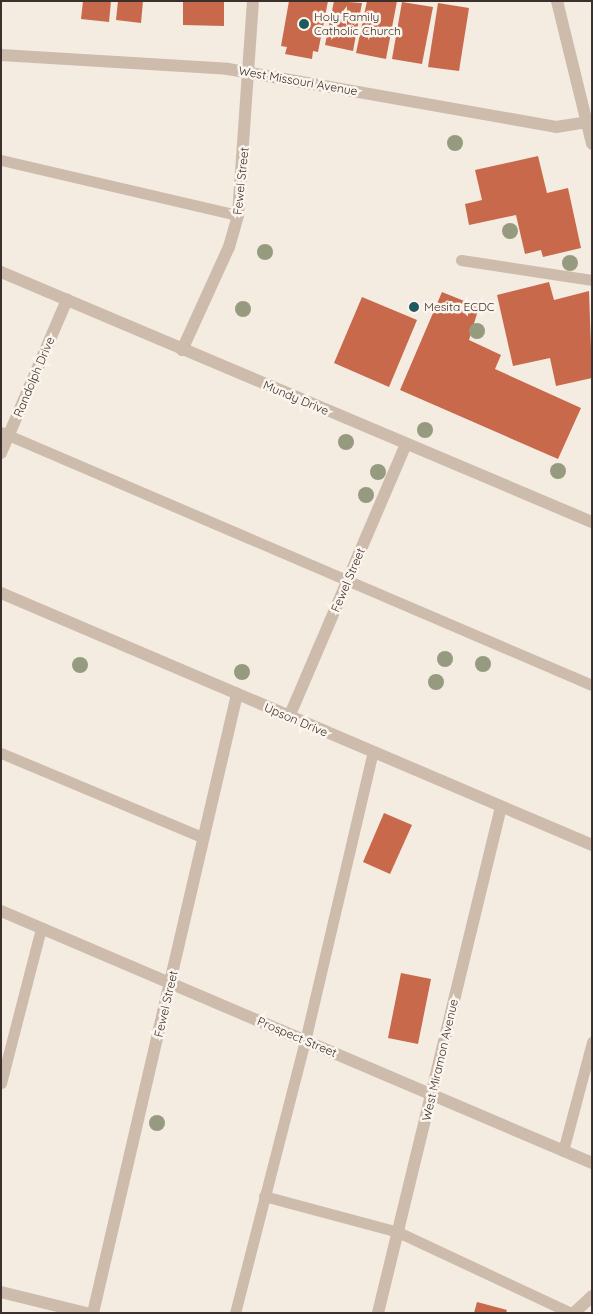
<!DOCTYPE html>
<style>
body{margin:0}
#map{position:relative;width:593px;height:1314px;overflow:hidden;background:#f4ebe1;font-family:Quicksand,sans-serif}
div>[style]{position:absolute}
.building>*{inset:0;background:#c8694b}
.service>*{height:11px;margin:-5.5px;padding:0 5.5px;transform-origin:5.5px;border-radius:5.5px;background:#cdbbac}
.minor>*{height:12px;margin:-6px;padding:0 6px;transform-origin:6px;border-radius:6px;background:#cdbbac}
.tertiary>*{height:12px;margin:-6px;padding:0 6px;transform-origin:6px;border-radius:6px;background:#cdbbac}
.trees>*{width:16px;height:16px;margin:-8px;border-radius:50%;background:#969b7f}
.dots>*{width:14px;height:14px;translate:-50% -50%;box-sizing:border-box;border:2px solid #fbf5ee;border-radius:50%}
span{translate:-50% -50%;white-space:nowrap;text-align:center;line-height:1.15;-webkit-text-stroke:5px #fbf5ee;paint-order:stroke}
.poi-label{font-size:12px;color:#3b302b}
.left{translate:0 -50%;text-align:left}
.street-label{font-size:12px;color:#3b302b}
.frame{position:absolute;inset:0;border:2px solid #3b302b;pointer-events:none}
</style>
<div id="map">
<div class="building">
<i style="clip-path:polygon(83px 1px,111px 1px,109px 22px,81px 19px)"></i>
<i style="clip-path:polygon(118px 1px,143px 1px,141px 23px,116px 20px)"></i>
<i style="clip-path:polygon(183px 1px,224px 1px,224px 26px,183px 25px)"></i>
<i style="clip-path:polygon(289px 1px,328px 1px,318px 52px,313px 51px,312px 59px,285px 54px,287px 47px,281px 46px)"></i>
<i style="clip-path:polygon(334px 1px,362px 3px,353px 51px,325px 45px)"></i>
<i style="clip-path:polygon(367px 1px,397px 1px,386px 59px,356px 53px)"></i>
<i style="clip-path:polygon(402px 2px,433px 7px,422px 64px,392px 59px)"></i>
<i style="clip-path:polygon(438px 3px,469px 8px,459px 71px,428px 67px)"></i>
<i style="clip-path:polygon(538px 156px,547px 193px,568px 188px,581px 248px,543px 257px,541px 250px,525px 254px,516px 215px,469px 225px,465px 204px,482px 200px,475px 170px)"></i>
<i style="clip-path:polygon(549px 282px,554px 300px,589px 291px,592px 378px,556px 386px,550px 358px,513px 366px,497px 295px)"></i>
<i style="clip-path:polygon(442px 292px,479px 307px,469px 340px,501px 355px,495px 369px,581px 408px,558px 459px,400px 390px)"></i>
<i style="clip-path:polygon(362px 297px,417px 320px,389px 387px,334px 363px)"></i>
<i style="clip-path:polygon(384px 813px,412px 825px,390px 874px,363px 862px)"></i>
<i style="clip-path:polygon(401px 973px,431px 979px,418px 1044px,388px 1038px)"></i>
<i style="clip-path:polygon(477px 1302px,507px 1310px,506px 1313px,474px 1313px)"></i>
</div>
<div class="service">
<i style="left:1px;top:160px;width:243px;rotate:13.1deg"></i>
<i style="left:461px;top:260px;width:133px;rotate:8.7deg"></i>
<i style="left:1px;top:432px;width:643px;rotate:23.18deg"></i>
<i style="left:1px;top:753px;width:218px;rotate:22.7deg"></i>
<i style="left:1px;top:1083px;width:160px;rotate:-75.5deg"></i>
<i style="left:563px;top:1151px;width:113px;rotate:-75.1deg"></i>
<i style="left:264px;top:1196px;width:139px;rotate:15deg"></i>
<i style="left:398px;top:1232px;width:191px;rotate:25.1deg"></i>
<i style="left:235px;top:1313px;width:281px;rotate:-75.6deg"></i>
<i style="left:305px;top:1041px;width:297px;rotate:-76.8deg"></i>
</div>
<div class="minor">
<i style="left:557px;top:1px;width:147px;rotate:76.2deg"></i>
<i style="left:1px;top:55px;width:227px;rotate:3.5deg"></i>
<i style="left:228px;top:69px;width:333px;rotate:10deg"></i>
<i style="left:556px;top:127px;width:36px;rotate:-9deg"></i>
<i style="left:1px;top:272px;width:642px;rotate:22.93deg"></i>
<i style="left:182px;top:350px;width:113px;rotate:-65.5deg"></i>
<i style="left:229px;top:247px;width:33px;rotate:-74deg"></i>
<i style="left:238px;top:215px;width:215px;rotate:-86deg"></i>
<i style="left:1px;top:453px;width:167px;rotate:-66.7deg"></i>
<i style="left:1px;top:593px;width:642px;rotate:23.09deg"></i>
<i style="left:289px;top:717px;width:297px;rotate:-66.8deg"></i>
<i style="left:93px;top:1313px;width:636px;rotate:-76.9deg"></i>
<i style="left:378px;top:1313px;width:521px;rotate:-76.34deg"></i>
</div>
<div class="tertiary">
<i style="left:1px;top:911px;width:642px;rotate:23.09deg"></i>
<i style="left:1px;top:1292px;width:88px;rotate:13.9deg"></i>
<i style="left:574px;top:1313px;width:25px;rotate:-43deg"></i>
</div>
<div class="trees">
<i style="left:455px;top:143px"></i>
<i style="left:510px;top:231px"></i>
<i style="left:265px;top:252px"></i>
<i style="left:570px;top:263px"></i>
<i style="left:243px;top:309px"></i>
<i style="left:477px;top:331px"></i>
<i style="left:425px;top:430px"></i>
<i style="left:346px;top:442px"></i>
<i style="left:558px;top:471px"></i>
<i style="left:378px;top:472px"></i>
<i style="left:366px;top:495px"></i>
<i style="left:445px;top:659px"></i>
<i style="left:483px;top:664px"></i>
<i style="left:80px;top:665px"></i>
<i style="left:242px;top:672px"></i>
<i style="left:436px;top:682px"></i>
<i style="left:157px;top:1123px"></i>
</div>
<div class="dots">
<i style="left:304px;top:24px;background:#1f5a5e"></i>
<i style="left:414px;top:307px;background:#1f5a5e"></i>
</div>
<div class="poi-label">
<span class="left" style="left:314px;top:24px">Holy Family<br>Catholic Church</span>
<span class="left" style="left:424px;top:307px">Mesita ECDC</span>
</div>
<div class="street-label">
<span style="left:298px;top:81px;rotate:10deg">West Missouri Avenue</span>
<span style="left:241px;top:181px;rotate:-84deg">Fewel Street</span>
<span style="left:34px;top:377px;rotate:-67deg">Randolph Drive</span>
<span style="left:296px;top:398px;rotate:23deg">Mundy Drive</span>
<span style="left:348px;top:580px;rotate:-67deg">Fewel Street</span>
<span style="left:296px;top:720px;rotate:23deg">Upson Drive</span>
<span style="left:166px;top:1004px;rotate:-77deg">Fewel Street</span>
<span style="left:297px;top:1037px;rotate:23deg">Prospect Street</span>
<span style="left:440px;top:1060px;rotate:-77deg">West Miramon Avenue</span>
</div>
<div class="frame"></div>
</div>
